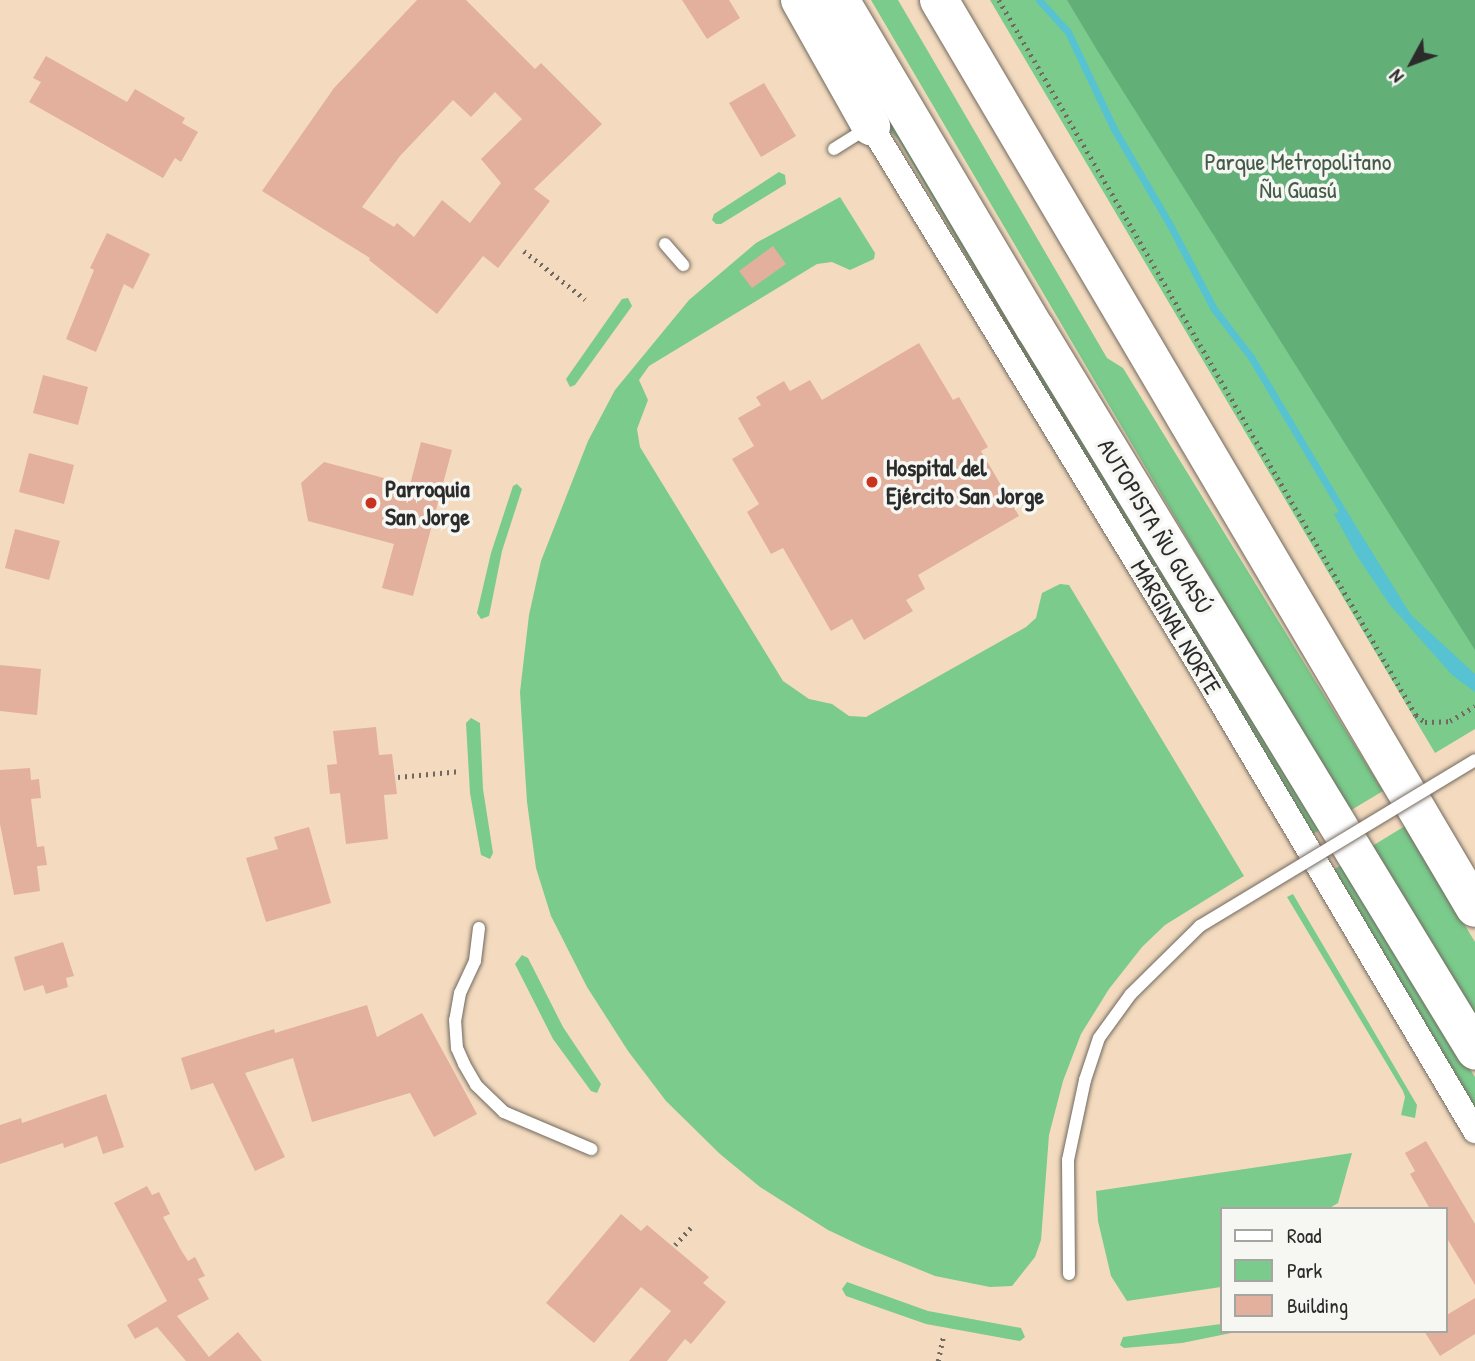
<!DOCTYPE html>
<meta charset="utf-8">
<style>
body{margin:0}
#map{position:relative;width:1475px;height:1361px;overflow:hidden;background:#f4dbbf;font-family:"Patrick Hand",sans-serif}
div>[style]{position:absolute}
.green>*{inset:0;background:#7acb8c}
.forest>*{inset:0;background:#63af78}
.water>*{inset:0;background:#57c2d2}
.stream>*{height:7px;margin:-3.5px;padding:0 3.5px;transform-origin:3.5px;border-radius:3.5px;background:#57c2d2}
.building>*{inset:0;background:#e2b09c}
.path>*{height:4.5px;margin-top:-2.25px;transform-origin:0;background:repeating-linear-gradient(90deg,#71695f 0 2px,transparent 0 7px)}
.roads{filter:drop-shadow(0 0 2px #71695f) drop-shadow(0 0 2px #71695f)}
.service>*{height:12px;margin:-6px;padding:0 6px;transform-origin:6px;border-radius:6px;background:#fff}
.minor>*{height:24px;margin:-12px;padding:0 12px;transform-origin:12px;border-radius:12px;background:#fff}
.motorway>*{height:38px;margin:-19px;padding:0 19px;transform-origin:19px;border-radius:19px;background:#fff}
.bridges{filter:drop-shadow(0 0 2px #71695f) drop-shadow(0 0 2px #71695f)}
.service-bridge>*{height:12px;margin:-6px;padding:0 6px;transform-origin:6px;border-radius:6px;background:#fff}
.dots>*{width:19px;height:19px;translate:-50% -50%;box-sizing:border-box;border:4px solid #f6f6f2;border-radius:50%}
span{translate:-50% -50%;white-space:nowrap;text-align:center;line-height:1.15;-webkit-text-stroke:7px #f6f6f2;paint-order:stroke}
.park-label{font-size:24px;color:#435b48}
.poi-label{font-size:24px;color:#2b2b2b;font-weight:700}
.left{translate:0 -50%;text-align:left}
.street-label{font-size:24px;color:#2b2b2b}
.legend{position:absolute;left:1220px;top:1207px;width:228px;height:126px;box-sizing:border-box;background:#f6f6f2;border:2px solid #a5a5a2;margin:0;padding:9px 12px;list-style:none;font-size:21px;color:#2b2b2b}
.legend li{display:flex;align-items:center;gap:14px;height:35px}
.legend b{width:35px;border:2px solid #a5a5a2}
.north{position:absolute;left:1377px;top:28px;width:70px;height:70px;-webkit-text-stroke:5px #f6f6f2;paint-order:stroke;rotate:229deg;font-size:19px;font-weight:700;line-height:28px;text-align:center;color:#2b2b2b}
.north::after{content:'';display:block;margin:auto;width:24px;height:32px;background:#2b2b2b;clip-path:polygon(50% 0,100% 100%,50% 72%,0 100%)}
</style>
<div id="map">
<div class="green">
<i style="clip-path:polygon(826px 0,1321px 829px,1308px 837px,898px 139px,877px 118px)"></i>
<i style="clip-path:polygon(871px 0,898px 0,1107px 358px,1123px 368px,1383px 791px,1348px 812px)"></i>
<i style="clip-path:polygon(990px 0,1475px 0,1475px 729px,1435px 753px)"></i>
<i style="clip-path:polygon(779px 172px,785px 175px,786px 184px,721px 224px,716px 224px,712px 220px,714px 214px)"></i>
<i style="clip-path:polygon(840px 197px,875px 253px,874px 259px,850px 270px,832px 262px,817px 264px,649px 366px,639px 380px,648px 400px,637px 429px,640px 447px,783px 681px,809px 699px,832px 704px,849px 716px,866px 717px,1026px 627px,1036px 618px,1042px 593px,1060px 584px,1069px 585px,1244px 876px,1165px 925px,1142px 947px,1109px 989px,1081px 1034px,1063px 1081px,1049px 1135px,1041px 1240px,1035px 1257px,1012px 1286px,990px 1287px,935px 1276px,864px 1247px,828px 1230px,760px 1187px,720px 1154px,666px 1101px,628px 1051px,587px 987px,551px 916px,536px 868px,527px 802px,520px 692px,529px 615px,541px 561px,588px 441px,615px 390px,689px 300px,756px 243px)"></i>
<i style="clip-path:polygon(628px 298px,632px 306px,575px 385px,570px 387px,566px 379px,622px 299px)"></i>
<i style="clip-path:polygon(517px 484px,522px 489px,502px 551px,489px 616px,481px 619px,477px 613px,491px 553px,513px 486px)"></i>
<i style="clip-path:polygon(471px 718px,480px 723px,483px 789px,493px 853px,490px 859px,481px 855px,470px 793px,466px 723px)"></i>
<i style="clip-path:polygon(1405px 826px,1475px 942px,1475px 1020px,1369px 848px)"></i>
<i style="clip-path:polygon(1342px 865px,1475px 1077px,1475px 1115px,1327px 873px)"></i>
<i style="clip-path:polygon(1293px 894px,1417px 1105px,1415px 1118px,1401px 1115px,1405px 1097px,1403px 1091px,1287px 897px)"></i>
<i style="clip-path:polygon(522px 955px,528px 958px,563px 1027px,601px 1084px,597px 1093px,591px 1091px,553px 1039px,515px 964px)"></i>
<i style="clip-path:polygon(1352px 1153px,1338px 1203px,1328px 1209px,1221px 1209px,1221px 1287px,1127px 1301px,1111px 1276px,1098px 1221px,1096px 1191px)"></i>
<i style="clip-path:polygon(847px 1282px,928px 1311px,1021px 1328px,1025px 1337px,1020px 1341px,926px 1324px,846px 1296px,842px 1289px)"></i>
<i style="clip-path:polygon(1221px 1324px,1221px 1331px,1241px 1331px,1182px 1343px,1124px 1348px,1120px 1345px,1123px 1337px)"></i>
</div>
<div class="forest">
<i style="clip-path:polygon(1067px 0,1475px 0,1475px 650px,1097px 50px)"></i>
</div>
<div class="water">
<i style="clip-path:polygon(1346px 510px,1411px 615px,1475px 674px,1475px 692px,1452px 675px,1390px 605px,1357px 556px,1334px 514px)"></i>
</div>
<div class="stream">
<i style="left:1039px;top:0;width:43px;rotate:47.8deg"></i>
<i style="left:1068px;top:32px;width:107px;rotate:64.6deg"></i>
<i style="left:1114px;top:129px;width:109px;rotate:59.7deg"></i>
<i style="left:1169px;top:223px;width:97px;rotate:62.4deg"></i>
<i style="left:1214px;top:309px;width:61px;rotate:52.4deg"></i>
<i style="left:1251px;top:357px;width:188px;rotate:59.3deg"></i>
</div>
<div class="building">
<i style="clip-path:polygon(evenodd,417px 0,466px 0,535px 69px,541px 63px,602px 124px,534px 189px,550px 201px,498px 268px,483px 256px,437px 314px,369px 260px,370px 258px,262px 191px,334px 88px,417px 0,495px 92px,522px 119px,481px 159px,501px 183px,470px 223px,442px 200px,414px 237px,397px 223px,394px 227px,362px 207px,400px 156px,453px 100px,471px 117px,495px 92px)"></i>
<i style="clip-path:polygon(682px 0,729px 0,740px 18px,707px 39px)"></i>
<i style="clip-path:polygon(46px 56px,127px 102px,135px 89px,185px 118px,182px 123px,198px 132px,181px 162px,175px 158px,163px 178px,29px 102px,41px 82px,33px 78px)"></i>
<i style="clip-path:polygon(764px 83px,796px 136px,761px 157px,729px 103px)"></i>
<i style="clip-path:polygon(107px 233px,150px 254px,133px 289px,124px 284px,96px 352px,66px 339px,94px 270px,90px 268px)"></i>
<i style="clip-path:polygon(773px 246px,786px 264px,752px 288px,739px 271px)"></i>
<i style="clip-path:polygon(919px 343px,953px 400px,959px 397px,988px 447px,981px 451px,1019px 516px,918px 575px,925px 589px,906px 600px,913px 611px,864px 640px,852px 619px,831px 631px,783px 548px,771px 554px,747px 512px,759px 504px,732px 459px,754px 446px,738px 418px,761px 405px,756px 397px,784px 381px,790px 391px,810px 380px,822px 400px)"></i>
<i style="clip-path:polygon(43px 375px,88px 387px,78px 425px,33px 413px)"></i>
<i style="clip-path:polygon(421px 442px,452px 450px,413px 596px,382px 588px,394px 544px,308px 521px,301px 483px,324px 462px,410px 485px)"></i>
<i style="clip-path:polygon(29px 453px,74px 465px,64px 504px,19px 492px)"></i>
<i style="clip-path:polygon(15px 529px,60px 541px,49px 580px,5px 568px)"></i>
<i style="clip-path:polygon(0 665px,41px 669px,37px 715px,0 711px)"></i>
<i style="clip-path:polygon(376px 727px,379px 755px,392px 754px,397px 794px,384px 795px,388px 839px,346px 844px,340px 793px,330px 794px,327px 765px,337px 764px,333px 731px)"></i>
<i style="clip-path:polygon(30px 768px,31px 780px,39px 779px,41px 798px,31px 799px,37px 847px,44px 846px,47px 865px,37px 866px,40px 891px,14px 895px,0 824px,0 770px)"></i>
<i style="clip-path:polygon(309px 827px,331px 903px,266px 922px,246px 858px,278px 849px,274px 837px)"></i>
<i style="clip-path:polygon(63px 942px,74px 976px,66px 978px,68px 987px,46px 994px,43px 985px,24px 991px,14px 957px)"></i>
<i style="clip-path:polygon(367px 1005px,377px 1037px,422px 1013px,477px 1114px,434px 1137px,410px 1093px,312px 1122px,293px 1058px,245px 1073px,285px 1157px,255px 1171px,213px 1083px,191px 1090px,181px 1058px,274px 1029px,275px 1033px)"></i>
<i style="clip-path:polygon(106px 1094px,124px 1147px,103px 1154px,97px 1136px,64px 1148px,63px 1143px,0 1164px,0 1125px,21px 1118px,22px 1123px)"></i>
<i style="clip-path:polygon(1426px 1141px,1475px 1224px,1475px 1285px,1445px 1235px,1445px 1209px,1430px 1209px,1410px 1174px,1415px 1171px,1405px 1153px)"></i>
<i style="clip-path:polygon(147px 1186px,152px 1195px,159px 1192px,170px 1214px,163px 1217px,181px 1250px,188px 1261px,195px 1257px,205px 1276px,198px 1279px,209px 1299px,177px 1316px,209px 1357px,238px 1332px,262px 1361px,186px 1361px,157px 1327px,135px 1339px,127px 1325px,167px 1301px,114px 1203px)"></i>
<i style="clip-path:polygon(621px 1214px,641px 1231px,647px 1225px,709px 1277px,703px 1283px,726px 1302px,691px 1344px,685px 1339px,667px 1361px,629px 1361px,671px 1311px,641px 1287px,594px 1343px,546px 1303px)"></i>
<i style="clip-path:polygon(1475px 1298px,1475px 1334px,1440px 1356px,1424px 1331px,1445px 1331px,1445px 1316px)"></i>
</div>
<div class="path">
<i style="left:999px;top:0;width:828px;rotate:59.75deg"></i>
<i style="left:1416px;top:715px;width:11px;rotate:38deg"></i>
<i style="left:1425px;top:722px;width:25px;rotate:-2deg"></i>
<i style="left:1450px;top:721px;width:29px;rotate:-31deg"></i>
<i style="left:524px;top:251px;width:78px;rotate:38.2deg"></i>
<i style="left:398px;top:777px;width:63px;rotate:-5.4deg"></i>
<i style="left:675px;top:1245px;width:24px;rotate:-48deg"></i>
<i style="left:938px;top:1361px;width:25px;rotate:-78deg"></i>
</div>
<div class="roads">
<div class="service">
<i style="left:834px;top:149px;width:41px;rotate:-32.2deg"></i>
<i style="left:665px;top:244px;width:28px;rotate:49deg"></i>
<i style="left:479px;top:928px;width:33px;rotate:97deg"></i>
<i style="left:475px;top:961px;width:35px;rotate:115deg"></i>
<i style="left:460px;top:993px;width:27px;rotate:100deg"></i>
<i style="left:455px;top:1020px;width:28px;rotate:86deg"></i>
<i style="left:457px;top:1048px;width:17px;rotate:66deg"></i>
<i style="left:464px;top:1064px;width:24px;rotate:60deg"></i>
<i style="left:476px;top:1085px;width:39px;rotate:44deg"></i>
<i style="left:504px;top:1112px;width:95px;rotate:23deg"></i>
</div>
<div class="minor">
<i style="left:871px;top:126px;width:629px;rotate:58.66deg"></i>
<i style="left:1198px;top:663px;width:544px;rotate:59.38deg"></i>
</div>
<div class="motorway">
<i style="left:800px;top:0;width:145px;rotate:60.6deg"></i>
<i style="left:840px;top:0;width:382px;rotate:59.3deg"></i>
<i style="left:1035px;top:328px;width:846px;rotate:58.64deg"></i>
<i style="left:939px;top:0;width:1054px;rotate:59.45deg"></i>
</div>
</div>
<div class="bridges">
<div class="service-bridge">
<i style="left:1069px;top:1274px;width:114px;rotate:-90.5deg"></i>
<i style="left:1068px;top:1160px;width:82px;rotate:-78deg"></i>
<i style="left:1085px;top:1080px;width:44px;rotate:-71.6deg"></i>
<i style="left:1099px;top:1038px;width:54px;rotate:-54deg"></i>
<i style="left:1131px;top:994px;width:97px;rotate:-44.6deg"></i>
<i style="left:1200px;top:926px;width:321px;rotate:-31.1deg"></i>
</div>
</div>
<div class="dots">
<i style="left:872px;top:482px;background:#c8321e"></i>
<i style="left:371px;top:503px;background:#c8321e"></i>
</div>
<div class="park-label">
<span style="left:1298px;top:176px">Parque Metropolitano<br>Ñu Guasú</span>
</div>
<div class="poi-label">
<span class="left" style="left:886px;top:482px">Hospital del<br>Ejército San Jorge</span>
<span class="left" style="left:385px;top:503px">Parroquia<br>San Jorge</span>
</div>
<div class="street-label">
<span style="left:1155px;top:526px;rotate:59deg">AUTOPISTA ÑU GUASÚ</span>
<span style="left:1176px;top:627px;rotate:59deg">MARGINAL NORTE</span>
</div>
<ul class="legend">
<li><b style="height:9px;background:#fff"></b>Road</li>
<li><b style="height:19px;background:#7acb8c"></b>Park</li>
<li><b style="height:19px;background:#e2b09c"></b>Building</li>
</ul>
<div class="north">N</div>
</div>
